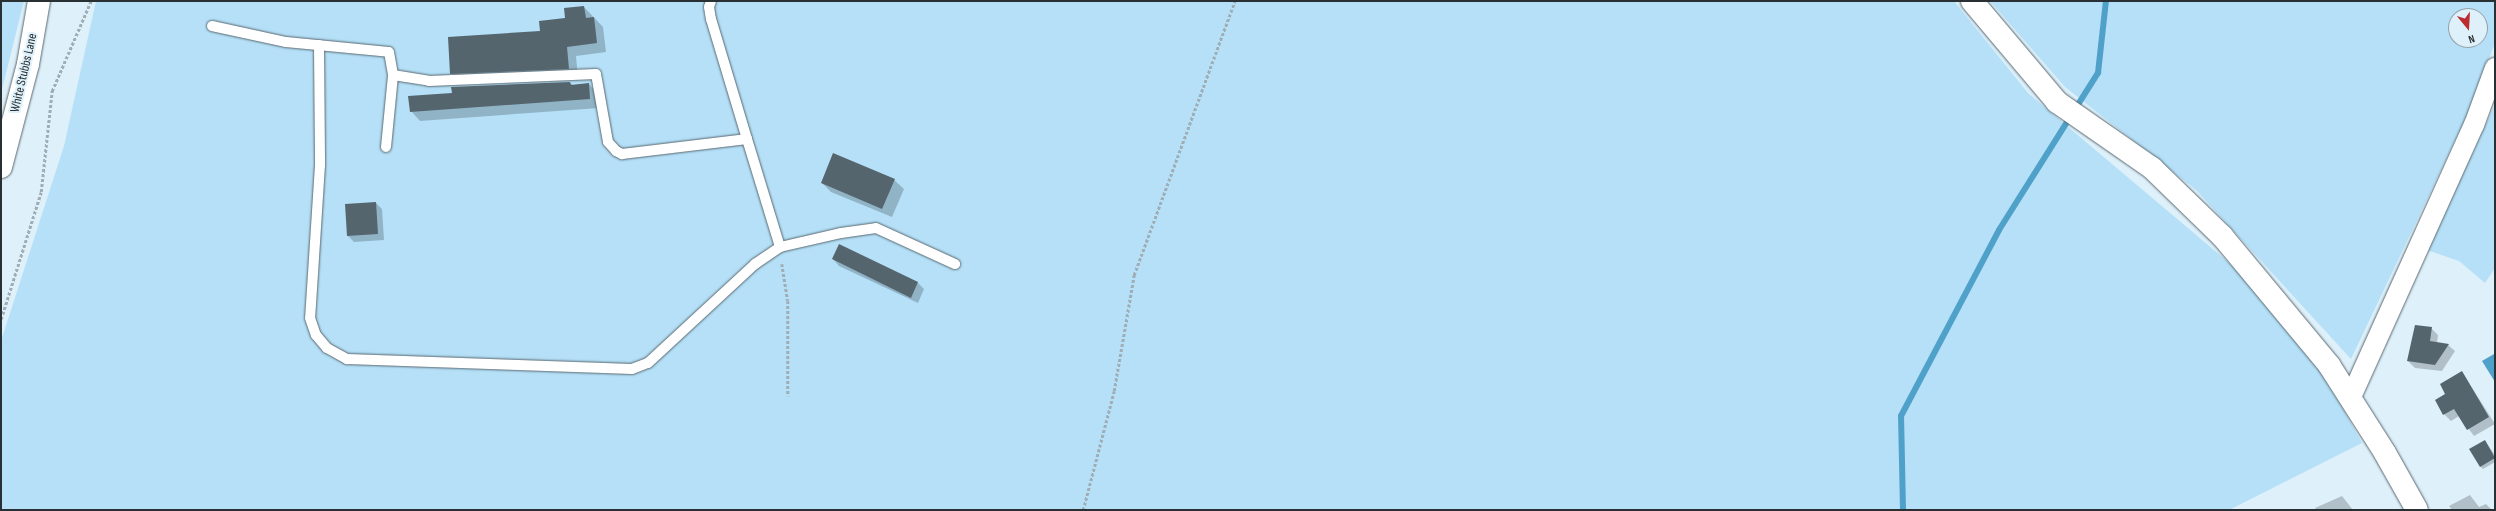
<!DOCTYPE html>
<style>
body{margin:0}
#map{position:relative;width:2496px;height:511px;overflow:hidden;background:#def0fa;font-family:"Sofia Sans Condensed",sans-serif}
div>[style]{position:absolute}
.green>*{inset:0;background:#b5e0f7}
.water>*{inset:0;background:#50a1c9}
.shadow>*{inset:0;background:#0003}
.stream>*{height:6px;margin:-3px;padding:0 3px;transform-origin:3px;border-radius:3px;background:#50a1c9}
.building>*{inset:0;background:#55656d}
.path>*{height:2.5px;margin-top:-1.25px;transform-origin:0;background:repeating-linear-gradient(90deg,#9fadb4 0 3px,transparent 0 5px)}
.roads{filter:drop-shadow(0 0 1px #596871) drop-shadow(0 0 1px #596871)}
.service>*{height:10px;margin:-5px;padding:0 5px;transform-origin:5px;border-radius:5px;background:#fff}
.minor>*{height:20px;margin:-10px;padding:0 10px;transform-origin:10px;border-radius:10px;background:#fff}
.tertiary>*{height:22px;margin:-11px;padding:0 11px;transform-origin:11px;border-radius:11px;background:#fff}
span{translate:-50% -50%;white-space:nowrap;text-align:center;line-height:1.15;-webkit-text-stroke:4px #def0fa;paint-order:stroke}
.street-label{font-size:13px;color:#293033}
.frame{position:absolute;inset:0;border:2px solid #293033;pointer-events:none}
.north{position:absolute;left:2448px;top:8px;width:40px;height:40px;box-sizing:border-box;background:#def0fa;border:1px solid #96a3aa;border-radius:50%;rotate:162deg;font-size:11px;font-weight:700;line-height:16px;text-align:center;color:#293033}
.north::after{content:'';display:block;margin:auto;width:14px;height:18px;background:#bc2c2f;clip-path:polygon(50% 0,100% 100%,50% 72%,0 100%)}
</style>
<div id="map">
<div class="green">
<i style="clip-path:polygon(1px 1px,24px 1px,1px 93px)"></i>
<i style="clip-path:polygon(96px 1px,1954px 1px,2028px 93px,2240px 272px,2328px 381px,2362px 443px,2229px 510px,1px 510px,1px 341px,64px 146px)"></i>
<i style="clip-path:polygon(evenodd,1990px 1px,2495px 1px,2495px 43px,2468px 113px,2351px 359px,2196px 190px,2065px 87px,1990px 1px,2456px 16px,2480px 16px,2480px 40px,2456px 40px,2456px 16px)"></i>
<i style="clip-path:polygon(2495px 105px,2495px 268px,2485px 283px,2459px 261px,2427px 250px)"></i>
</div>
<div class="water">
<i style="clip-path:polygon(2494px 354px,2495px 355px,2495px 382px,2482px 361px)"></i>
</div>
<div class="shadow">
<i style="clip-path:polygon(584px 7px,603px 27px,606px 52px,576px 56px,578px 78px,461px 83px,451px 73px,541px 32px)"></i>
<i style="clip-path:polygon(570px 83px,573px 85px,589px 84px,598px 94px,599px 108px,420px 121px,411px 111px,453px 94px)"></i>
<i style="clip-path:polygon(894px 180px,904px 189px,892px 217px,831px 192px,822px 183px)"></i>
<i style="clip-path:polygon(376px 203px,382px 209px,384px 240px,354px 242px,348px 236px)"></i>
<i style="clip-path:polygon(839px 245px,918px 283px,924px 289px,918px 303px,839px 266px,833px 259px)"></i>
<i style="clip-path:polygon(2431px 328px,2438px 335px,2437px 343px,2448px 345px,2455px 351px,2442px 371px,2415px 368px,2408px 361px)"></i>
<i style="clip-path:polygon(2462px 372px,2495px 424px,2474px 436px,2459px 416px,2451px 421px,2444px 414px,2447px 395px)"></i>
<i style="clip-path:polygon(2485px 441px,2495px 455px,2495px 462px,2483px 469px,2480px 466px)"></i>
<i style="clip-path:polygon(2470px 495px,2479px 507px,2486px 504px,2492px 510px,2452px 510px,2449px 506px)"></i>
<i style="clip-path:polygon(2342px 496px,2353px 510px,2316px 510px,2315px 508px)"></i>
</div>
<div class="stream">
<i style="left:1903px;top:510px;width:94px;rotate:-91.2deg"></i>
<i style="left:1901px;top:416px;width:210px;rotate:-62.2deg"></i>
<i style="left:1999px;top:230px;width:186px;rotate:-57.8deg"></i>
<i style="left:2098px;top:73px;width:72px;rotate:-83.7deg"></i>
</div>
<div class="building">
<i style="clip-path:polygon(584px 6px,586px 18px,594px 17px,597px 43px,567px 47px,569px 69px,450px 74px,448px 37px,540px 31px,539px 21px,565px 18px,564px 8px)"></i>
<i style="clip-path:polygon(570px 82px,571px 85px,589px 83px,590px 99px,410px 112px,408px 96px,452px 93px,451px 87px)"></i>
<i style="clip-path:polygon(833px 153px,895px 179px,882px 209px,821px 183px)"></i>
<i style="clip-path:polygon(376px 202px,378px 234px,347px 236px,345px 204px)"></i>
<i style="clip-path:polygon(839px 244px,918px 282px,911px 298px,832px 259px)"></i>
<i style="clip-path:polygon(2415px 325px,2432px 327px,2430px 341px,2449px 344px,2435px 365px,2407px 361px)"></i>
<i style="clip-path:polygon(2462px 371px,2489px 417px,2467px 430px,2454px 409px,2443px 415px,2435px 400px,2445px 394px,2440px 384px)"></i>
<i style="clip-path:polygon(2485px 440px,2495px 458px,2480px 467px,2469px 449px)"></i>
</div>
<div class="path">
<i style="left:782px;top:264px;width:37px;rotate:81deg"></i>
<i style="left:788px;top:301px;width:95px;rotate:90deg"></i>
<i style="left:1px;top:319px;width:133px;rotate:-72.5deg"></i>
<i style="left:41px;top:192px;width:102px;rotate:-83.8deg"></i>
<i style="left:52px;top:91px;width:98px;rotate:-66.6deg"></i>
<i style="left:1083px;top:510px;width:123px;rotate:-75.4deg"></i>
<i style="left:1114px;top:391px;width:118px;rotate:-80.2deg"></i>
<i style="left:1134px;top:275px;width:292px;rotate:-69.8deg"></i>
</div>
<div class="roads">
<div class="service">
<i style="left:711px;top:1px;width:6px;rotate:108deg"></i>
<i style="left:709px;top:7px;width:12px;rotate:81deg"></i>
<i style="left:711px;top:19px;width:125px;rotate:73.3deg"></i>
<i style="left:212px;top:26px;width:76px;rotate:12.2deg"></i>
<i style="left:286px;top:42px;width:103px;rotate:5.5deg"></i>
<i style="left:389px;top:52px;width:23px;rotate:80deg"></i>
<i style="left:393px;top:75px;width:36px;rotate:9deg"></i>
<i style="left:429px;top:81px;width:167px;rotate:-2.4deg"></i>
<i style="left:596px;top:74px;width:69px;rotate:80deg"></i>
<i style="left:608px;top:142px;width:12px;rotate:48deg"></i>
<i style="left:616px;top:151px;width:7px;rotate:27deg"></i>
<i style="left:622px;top:154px;width:126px;rotate:-6.8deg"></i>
<i style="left:747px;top:139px;width:113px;rotate:73deg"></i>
<i style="left:319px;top:45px;width:120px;rotate:89.5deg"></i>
<i style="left:320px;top:165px;width:153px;rotate:93.7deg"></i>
<i style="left:310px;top:318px;width:18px;rotate:71deg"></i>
<i style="left:316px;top:335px;width:17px;rotate:50deg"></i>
<i style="left:327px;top:348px;width:23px;rotate:29deg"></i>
<i style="left:347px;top:359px;width:285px;rotate:2deg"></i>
<i style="left:632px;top:369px;width:17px;rotate:-21deg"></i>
<i style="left:648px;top:363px;width:146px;rotate:-42.8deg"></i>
<i style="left:755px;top:264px;width:30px;rotate:-34deg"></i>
<i style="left:780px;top:247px;width:63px;rotate:-12.9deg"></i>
<i style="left:841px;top:233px;width:35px;rotate:-8deg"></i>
<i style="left:876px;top:228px;width:87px;rotate:24.5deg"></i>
<i style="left:386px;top:147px;width:72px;rotate:-84.4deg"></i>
</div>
<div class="minor">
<i style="left:2351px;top:397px;width:299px;rotate:-65.7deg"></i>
<i style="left:2474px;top:125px;width:61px;rotate:-69.8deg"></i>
</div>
<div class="tertiary">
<i style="left:1972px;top:1px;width:132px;rotate:49.9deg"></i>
<i style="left:2057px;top:102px;width:116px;rotate:34.8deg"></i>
<i style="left:2152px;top:168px;width:98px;rotate:44.2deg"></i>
<i style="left:2222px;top:236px;width:168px;rotate:50.3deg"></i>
<i style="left:2329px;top:365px;width:104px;rotate:57.5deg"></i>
<i style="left:2385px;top:453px;width:65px;rotate:60.7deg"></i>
<i style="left:1px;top:167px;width:106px;rotate:-75.3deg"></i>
<i style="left:28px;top:64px;width:64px;rotate:-80.1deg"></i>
</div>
</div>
<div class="street-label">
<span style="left:24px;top:73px;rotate:-77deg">White Stubbs Lane</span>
</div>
<div class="frame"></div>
<div class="north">N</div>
</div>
